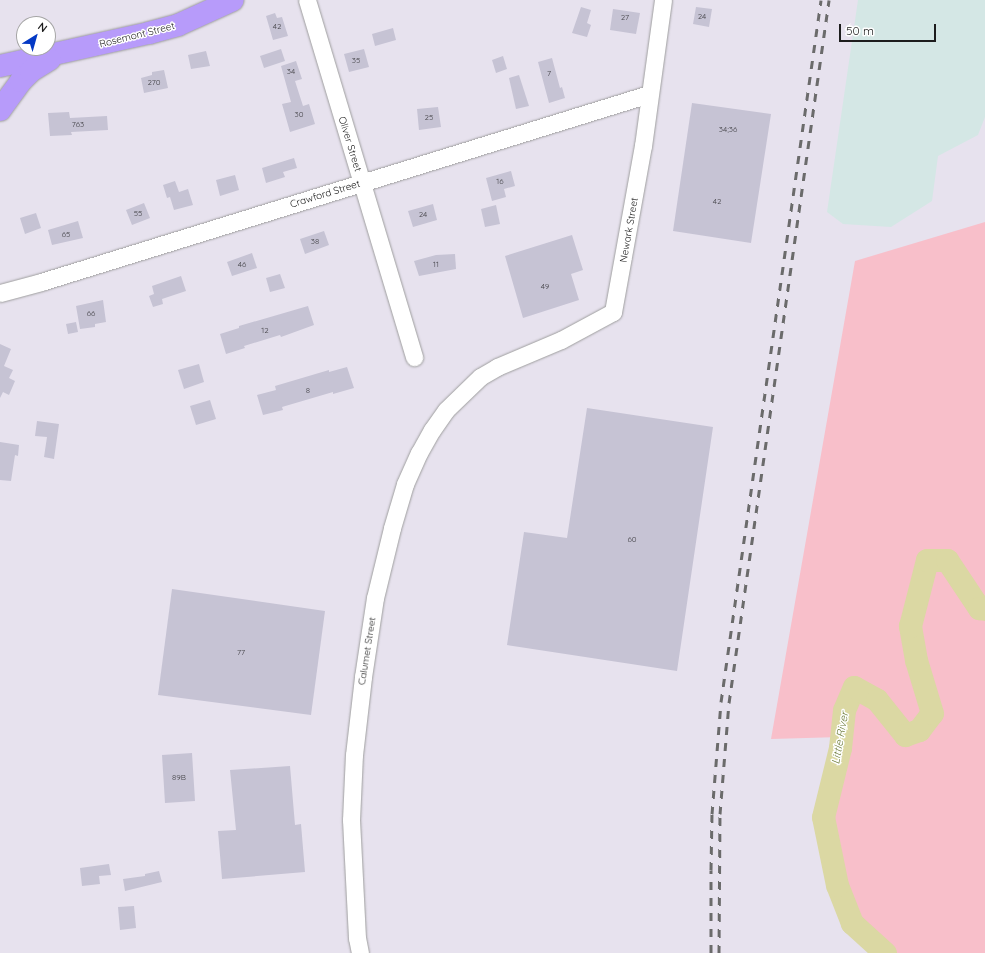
<!DOCTYPE html>
<style>
body{margin:0}
#map{position:relative;width:985px;height:953px;overflow:hidden;background:#e7e2ee;font-family:Quicksand,sans-serif}
div>[style]{position:absolute}
.industrial>*{inset:0;background:#d4e7e5}
.park>*{inset:0;background:#f8bfca}
.river>*{height:23px;margin:-11.5px;padding:0 11.5px;transform-origin:11.5px;border-radius:11.5px;background:#dbd8a3}
.building>*{inset:0;background:#c6c3d4}
.roads{filter:drop-shadow(0 0 1px #9e9e9e) drop-shadow(0 0 1px #9e9e9e)}
.minor>*{height:17px;margin:-8.5px;padding:0 8.5px;transform-origin:8.5px;border-radius:8.5px;background:#fff}
.major>*{height:22px;margin:-11px;padding:0 11px;transform-origin:11px;border-radius:11px;background:#b79bfa}
.rail>*{height:3px;margin-top:-1.5px;transform-origin:0;background:repeating-linear-gradient(90deg,#6b6b6b 0 8px,transparent 0 16px)}
span{translate:-50% -50%;white-space:nowrap;text-align:center;line-height:1.15;-webkit-text-stroke:3px #fff;paint-order:stroke}
.number-label{font-size:8px;color:#47464b}
.number-label span{-webkit-text-stroke-width:0}
.street-label{font-size:10px;color:#1d1d1d}
.water-label{font-size:11px;color:#6d7c3a;font-style:italic}
.north{position:absolute;left:16px;top:16px;width:40px;height:40px;box-sizing:border-box;background:#fff;border:1px solid #a5a5a5;border-radius:50%;rotate:37deg;font-size:11px;font-weight:700;line-height:16px;text-align:center;color:#1d1d1d}
.north::after{content:'';display:block;margin:auto;width:14px;height:18px;background:#0439c5;clip-path:polygon(50% 0,100% 100%,50% 72%,0 100%)}
.scale{position:absolute;left:839px;top:24px;width:97px;height:18px;box-sizing:border-box;border:2px solid #1d1d1d;border-top:0;padding-left:5px;font-size:12px;line-height:14px;white-space:nowrap;color:#1d1d1d;-webkit-text-stroke:3px #fff;paint-order:stroke}
</style>
<div id="map">
<div class="industrial">
<i style="clip-path:polygon(858px 0,985px 0,985px 117px,978px 135px,938px 156px,932px 201px,891px 227px,843px 224px,827px 212px)"></i>
</div>
<div class="park">
<i style="clip-path:polygon(evenodd,985px 222px,985px 953px,885px 953px,852px 923px,818px 821px,841px 737px,771px 739px,855px 261px,985px 222px,912px 633px,929px 702px,916px 660px,912px 633px)"></i>
</div>
<div class="river">
<i style="left:885px;top:953px;width:45px;rotate:-137.7deg"></i>
<i style="left:852px;top:923px;width:41px;rotate:-111.5deg"></i>
<i style="left:837px;top:885px;width:69px;rotate:-101.6deg"></i>
<i style="left:823px;top:817px;width:71px;rotate:-76.2deg"></i>
<i style="left:840px;top:748px;width:38px;rotate:-84deg"></i>
<i style="left:844px;top:710px;width:25px;rotate:-67deg"></i>
<i style="left:854px;top:687px;width:26px;rotate:29deg"></i>
<i style="left:877px;top:700px;width:45px;rotate:51.3deg"></i>
<i style="left:905px;top:735px;width:15px;rotate:-20deg"></i>
<i style="left:919px;top:730px;width:21px;rotate:-53deg"></i>
<i style="left:932px;top:713px;width:55px;rotate:-106.8deg"></i>
<i style="left:916px;top:660px;width:35px;rotate:-100deg"></i>
<i style="left:910px;top:626px;width:68px;rotate:-75.6deg"></i>
<i style="left:927px;top:560px;width:20px"></i>
<i style="left:947px;top:560px;width:58px;rotate:56.3deg"></i>
<i style="left:979px;top:608px;width:6px;rotate:9deg"></i>
</div>
<div class="building">
<i style="clip-path:polygon(581px 7px,591px 10px,587px 23px,591px 25px,587px 37px,572px 33px)"></i>
<i style="clip-path:polygon(696px 7px,712px 9px,709px 27px,693px 24px)"></i>
<i style="clip-path:polygon(613px 9px,640px 13px,636px 34px,610px 30px)"></i>
<i style="clip-path:polygon(275px 13px,277px 18px,282px 17px,288px 36px,273px 40px,266px 16px)"></i>
<i style="clip-path:polygon(393px 28px,396px 40px,375px 46px,372px 34px)"></i>
<i style="clip-path:polygon(281px 49px,285px 61px,264px 68px,260px 56px)"></i>
<i style="clip-path:polygon(364px 49px,369px 67px,349px 72px,344px 54px)"></i>
<i style="clip-path:polygon(206px 51px,210px 66px,191px 69px,188px 55px)"></i>
<i style="clip-path:polygon(503px 56px,507px 69px,496px 73px,492px 60px)"></i>
<i style="clip-path:polygon(552px 58px,560px 88px,562px 87px,565px 98px,549px 103px,538px 62px)"></i>
<i style="clip-path:polygon(296px 61px,302px 79px,295px 81px,303px 106px,309px 104px,315px 124px,290px 132px,282px 104px,291px 102px,281px 66px)"></i>
<i style="clip-path:polygon(164px 70px,168px 88px,144px 93px,141px 78px,152px 75px,152px 72px)"></i>
<i style="clip-path:polygon(519px 75px,529px 106px,516px 109px,509px 78px)"></i>
<i style="clip-path:polygon(692px 103px,771px 114px,751px 243px,673px 231px)"></i>
<i style="clip-path:polygon(438px 107px,441px 127px,419px 130px,417px 109px)"></i>
<i style="clip-path:polygon(69px 112px,70px 118px,107px 116px,108px 130px,71px 132px,72px 135px,50px 136px,48px 113px)"></i>
<i style="clip-path:polygon(294px 158px,297px 168px,283px 172px,285px 177px,266px 183px,262px 168px)"></i>
<i style="clip-path:polygon(511px 171px,515px 186px,504px 189px,506px 197px,492px 201px,486px 178px)"></i>
<i style="clip-path:polygon(235px 175px,239px 190px,220px 196px,216px 180px)"></i>
<i style="clip-path:polygon(175px 181px,179px 192px,188px 189px,193px 205px,174px 210px,170px 197px,167px 198px,163px 185px)"></i>
<i style="clip-path:polygon(144px 203px,150px 218px,132px 225px,126px 210px)"></i>
<i style="clip-path:polygon(433px 204px,437px 220px,413px 227px,408px 211px)"></i>
<i style="clip-path:polygon(496px 205px,500px 224px,485px 227px,481px 209px)"></i>
<i style="clip-path:polygon(36px 213px,41px 228px,25px 234px,20px 218px)"></i>
<i style="clip-path:polygon(78px 221px,83px 238px,52px 245px,48px 230px)"></i>
<i style="clip-path:polygon(324px 231px,329px 245px,305px 254px,300px 239px)"></i>
<i style="clip-path:polygon(572px 235px,583px 270px,571px 274px,579px 300px,523px 318px,505px 256px)"></i>
<i style="clip-path:polygon(252px 253px,257px 268px,232px 276px,227px 262px)"></i>
<i style="clip-path:polygon(455px 254px,456px 269px,419px 276px,414px 261px,436px 255px)"></i>
<i style="clip-path:polygon(280px 274px,285px 288px,270px 292px,266px 278px)"></i>
<i style="clip-path:polygon(181px 276px,186px 291px,162px 299px,163px 304px,153px 307px,149px 296px,154px 294px,152px 286px)"></i>
<i style="clip-path:polygon(103px 300px,106px 322px,95px 324px,95px 327px,80px 329px,76px 306px)"></i>
<i style="clip-path:polygon(308px 306px,314px 325px,281px 337px,280px 335px,244px 346px,245px 348px,226px 354px,220px 334px,239px 328px,239px 326px)"></i>
<i style="clip-path:polygon(76px 322px,78px 332px,68px 334px,66px 324px)"></i>
<i style="clip-path:polygon(0 344px,11px 349px,4px 366px,13px 370px,9px 378px,15px 381px,9px 395px,3px 392px,0 398px)"></i>
<i style="clip-path:polygon(199px 364px,204px 382px,184px 389px,178px 370px)"></i>
<i style="clip-path:polygon(347px 367px,354px 388px,333px 394px,333px 392px,282px 407px,283px 410px,263px 415px,257px 395px,276px 390px,275px 386px,329px 370px,329px 372px)"></i>
<i style="clip-path:polygon(210px 400px,216px 419px,196px 425px,190px 406px)"></i>
<i style="clip-path:polygon(587px 408px,713px 427px,677px 671px,507px 645px,524px 532px,567px 538px)"></i>
<i style="clip-path:polygon(37px 421px,59px 424px,54px 459px,44px 457px,47px 437px,35px 436px)"></i>
<i style="clip-path:polygon(0 442px,19px 445px,18px 456px,15px 455px,11px 481px,0 480px)"></i>
<i style="clip-path:polygon(172px 589px,325px 611px,311px 715px,158px 695px)"></i>
<i style="clip-path:polygon(192px 753px,195px 801px,165px 803px,162px 755px)"></i>
<i style="clip-path:polygon(290px 766px,295px 825px,301px 824px,305px 872px,222px 879px,218px 831px,236px 830px,230px 770px)"></i>
<i style="clip-path:polygon(109px 864px,111px 875px,99px 876px,100px 884px,82px 886px,80px 868px)"></i>
<i style="clip-path:polygon(159px 871px,162px 882px,125px 891px,123px 879px,145px 876px,145px 874px)"></i>
<i style="clip-path:polygon(134px 906px,136px 928px,120px 930px,118px 907px)"></i>
</div>
<div class="roads">
<div class="minor">
<i style="left:307px;top:0;width:373px;rotate:73.3deg"></i>
<i style="left:0;top:293px;width:42px;rotate:-15deg"></i>
<i style="left:41px;top:282px;width:636px;rotate:-17.18deg"></i>
<i style="left:360px;top:953px;width:15px;rotate:-101deg"></i>
<i style="left:357px;top:938px;width:118px;rotate:-92.9deg"></i>
<i style="left:351px;top:820px;width:65px;rotate:-87.4deg"></i>
<i style="left:354px;top:755px;width:79px;rotate:-83.4deg"></i>
<i style="left:363px;top:677px;width:80px;rotate:-81.4deg"></i>
<i style="left:375px;top:598px;width:72px;rotate:-76.3deg"></i>
<i style="left:392px;top:528px;width:46px;rotate:-73.5deg"></i>
<i style="left:405px;top:484px;width:34px;rotate:-66deg"></i>
<i style="left:419px;top:453px;width:26px;rotate:-61deg"></i>
<i style="left:432px;top:430px;width:24px;rotate:-55deg"></i>
<i style="left:446px;top:410px;width:47px;rotate:-44.1deg"></i>
<i style="left:480px;top:377px;width:20px;rotate:-30deg"></i>
<i style="left:497px;top:367px;width:69px;rotate:-22.9deg"></i>
<i style="left:561px;top:340px;width:59px;rotate:-28.3deg"></i>
<i style="left:613px;top:312px;width:169px;rotate:-79.8deg"></i>
<i style="left:643px;top:146px;width:147px;rotate:-82.2deg"></i>
</div>
<div class="major">
<i style="left:0;top:66px;width:153px;rotate:-12.5deg"></i>
<i style="left:149px;top:33px;width:30px;rotate:-15deg"></i>
<i style="left:178px;top:25px;width:60px;rotate:-24.4deg"></i>
<i style="left:0;top:110px;width:36px;rotate:-54deg"></i>
<i style="left:21px;top:81px;width:14px;rotate:-45deg"></i>
<i style="left:31px;top:71px;width:22px;rotate:-32deg"></i>
</div>
</div>
<div class="rail">
<i style="left:711px;top:953px;width:83px;rotate:-90deg"></i>
<i style="left:711px;top:870px;width:56px;rotate:-89deg"></i>
<i style="left:712px;top:814px;width:112px;rotate:-85.4deg"></i>
<i style="left:721px;top:702px;width:709px;rotate:-81.89deg"></i>
<i style="left:719px;top:953px;width:139px;rotate:-89.6deg"></i>
<i style="left:720px;top:814px;width:111px;rotate:-85.4deg"></i>
<i style="left:729px;top:703px;width:710px;rotate:-81.9deg"></i>
</div>
<div class="number-label">
<span style="left:702px;top:17px">24</span>
<span style="left:625px;top:18px">27</span>
<span style="left:277px;top:27px">42</span>
<span style="left:356px;top:61px">35</span>
<span style="left:291px;top:72px">34</span>
<span style="left:549px;top:74px">7</span>
<span style="left:154px;top:83px">270</span>
<span style="left:299px;top:115px">30</span>
<span style="left:429px;top:118px">25</span>
<span style="left:78px;top:125px">763</span>
<span style="left:728px;top:130px">34;36</span>
<span style="left:500px;top:182px">16</span>
<span style="left:717px;top:202px">42</span>
<span style="left:138px;top:214px">55</span>
<span style="left:423px;top:215px">24</span>
<span style="left:66px;top:235px">65</span>
<span style="left:315px;top:242px">38</span>
<span style="left:242px;top:265px">46</span>
<span style="left:436px;top:265px">11</span>
<span style="left:545px;top:287px">49</span>
<span style="left:91px;top:314px">66</span>
<span style="left:265px;top:331px">12</span>
<span style="left:308px;top:391px">8</span>
<span style="left:632px;top:540px">60</span>
<span style="left:241px;top:653px">77</span>
<span style="left:179px;top:778px">89B</span>
</div>
<div class="street-label">
<span style="left:137px;top:35px;rotate:-14deg">Rosemont Street</span>
<span style="left:350px;top:144px;rotate:73deg">Oliver Street</span>
<span style="left:325px;top:194px;rotate:-17deg">Crawford Street</span>
<span style="left:629px;top:230px;rotate:-80deg">Newark Street</span>
<span style="left:367px;top:651px;rotate:-81deg">Calumet Street</span>
</div>
<div class="water-label">
<span style="left:840px;top:738px;rotate:-80deg">Little River</span>
</div>
<div class="north">N</div>
<div class="scale">50 m</div>
</div>
